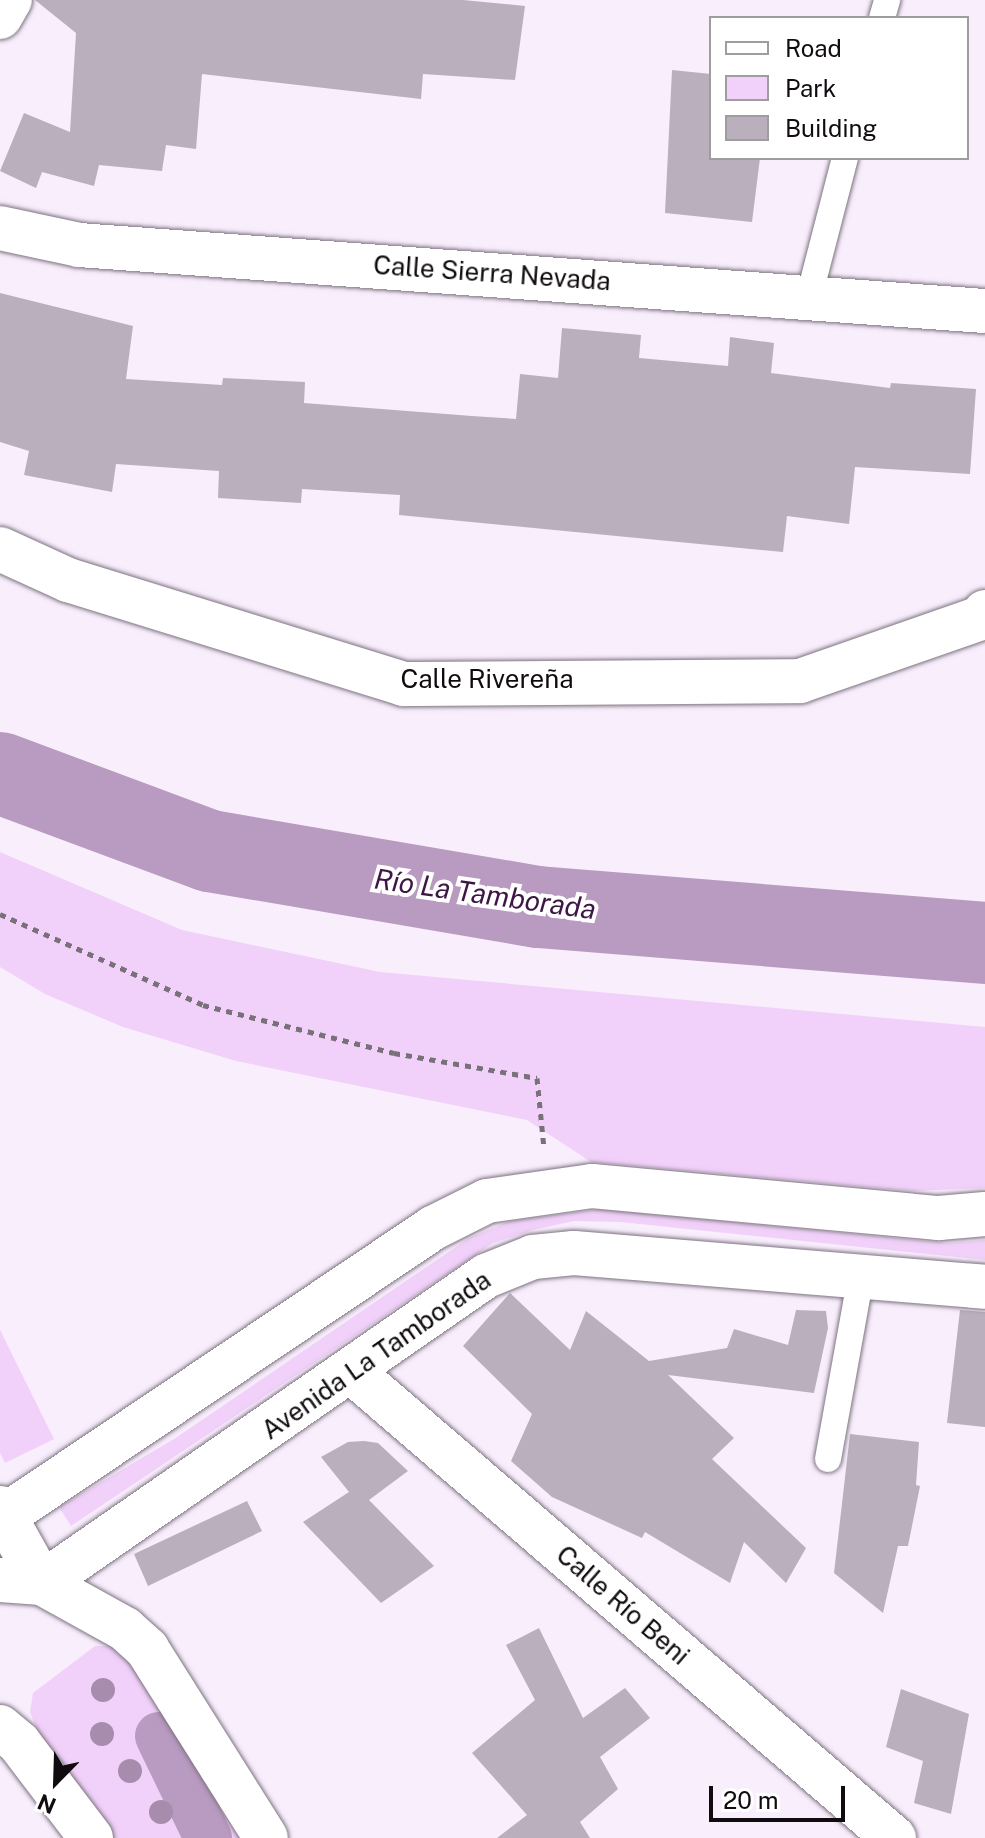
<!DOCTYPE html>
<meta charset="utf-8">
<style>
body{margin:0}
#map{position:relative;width:985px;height:1838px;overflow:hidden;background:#f9eefc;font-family:"Public Sans",sans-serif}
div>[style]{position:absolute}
.green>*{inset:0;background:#f1d1f9}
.canal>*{height:48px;margin:-24px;padding:0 24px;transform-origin:24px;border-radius:24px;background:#b99ac0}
.river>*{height:82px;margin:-41px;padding:0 41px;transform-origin:41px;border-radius:41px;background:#b99ac0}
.building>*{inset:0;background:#baafbc}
.path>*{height:5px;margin-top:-2.5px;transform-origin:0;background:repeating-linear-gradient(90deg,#78717a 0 6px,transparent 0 12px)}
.roads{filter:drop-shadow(0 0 2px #7d7380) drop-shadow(0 0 2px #7d7380)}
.service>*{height:26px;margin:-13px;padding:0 13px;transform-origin:13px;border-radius:13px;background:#fff}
.minor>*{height:44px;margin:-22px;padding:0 22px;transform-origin:22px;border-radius:22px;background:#fff}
.tertiary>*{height:44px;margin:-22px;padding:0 22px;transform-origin:22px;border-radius:22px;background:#fff}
.secondary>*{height:44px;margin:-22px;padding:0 22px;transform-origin:22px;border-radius:22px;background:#fff}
.trees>*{width:24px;height:24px;margin:-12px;border-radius:50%;background:#a78cae}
span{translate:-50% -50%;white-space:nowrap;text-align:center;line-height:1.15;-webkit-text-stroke:8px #fff;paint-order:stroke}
.street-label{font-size:26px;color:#0f0b0f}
.water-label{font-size:28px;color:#3d1646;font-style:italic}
.legend{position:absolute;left:709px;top:16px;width:260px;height:144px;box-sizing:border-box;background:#fff;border:2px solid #9f9d9f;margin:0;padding:10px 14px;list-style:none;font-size:24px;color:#0f0b0f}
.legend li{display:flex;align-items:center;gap:16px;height:40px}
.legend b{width:40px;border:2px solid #9f9d9f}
.north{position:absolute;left:16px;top:1742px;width:80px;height:80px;-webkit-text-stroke:6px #fff;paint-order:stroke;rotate:203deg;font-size:22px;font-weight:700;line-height:32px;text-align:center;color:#0f0b0f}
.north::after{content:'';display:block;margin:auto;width:28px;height:36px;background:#0f0b0f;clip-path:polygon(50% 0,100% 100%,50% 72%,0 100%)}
.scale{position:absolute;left:709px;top:1786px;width:136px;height:36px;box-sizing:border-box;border:4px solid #0f0b0f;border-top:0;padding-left:10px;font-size:24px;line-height:28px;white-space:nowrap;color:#0f0b0f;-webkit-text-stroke:6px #fff;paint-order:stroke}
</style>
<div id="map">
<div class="green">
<i style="clip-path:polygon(0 852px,182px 930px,380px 972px,985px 1027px,985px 1188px,912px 1191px,591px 1162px,527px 1120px,236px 1061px,123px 1027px,45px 994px,0 967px)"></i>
<i style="clip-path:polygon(600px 1209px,946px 1243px,985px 1240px,985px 1260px,621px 1222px,574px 1221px,533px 1230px,493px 1243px,71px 1526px,59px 1507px,174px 1439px,469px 1238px,510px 1221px)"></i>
<i style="clip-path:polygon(0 1330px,54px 1439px,5px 1463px,0 1453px)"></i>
<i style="clip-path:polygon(95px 1646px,118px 1646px,133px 1656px,247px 1838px,112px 1838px,37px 1730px,30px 1712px,33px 1693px)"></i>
</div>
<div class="canal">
<i style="left:159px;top:1736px;width:113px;rotate:64.3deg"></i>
</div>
<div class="river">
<i style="left:0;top:773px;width:224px;rotate:20.4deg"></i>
<i style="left:210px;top:851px;width:333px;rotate:9.7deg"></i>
<i style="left:538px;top:907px;width:448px;rotate:4.6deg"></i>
</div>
<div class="building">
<i style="clip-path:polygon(35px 0,463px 0,525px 6px,515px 80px,423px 74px,421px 99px,202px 74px,196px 149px,166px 145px,162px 171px,99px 165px,94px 186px,42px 172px,36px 188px,0 171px,24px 113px,70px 132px,76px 33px)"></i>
<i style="clip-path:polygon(672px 70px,711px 74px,711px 158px,760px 158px,752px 222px,665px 213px)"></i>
<i style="clip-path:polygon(0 293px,133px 326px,126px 379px,222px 385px,223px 378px,305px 382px,304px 403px,472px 416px,516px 419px,520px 374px,558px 378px,562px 328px,641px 335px,639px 358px,728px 366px,730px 337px,774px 343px,771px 373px,890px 388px,891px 383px,976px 389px,970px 474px,855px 467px,849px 524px,787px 516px,783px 552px,399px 515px,400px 495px,302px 489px,301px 503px,218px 498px,219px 471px,116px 464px,112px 492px,24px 475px,29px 451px,0 442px)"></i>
<i style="clip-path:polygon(510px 1293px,570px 1350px,586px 1311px,649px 1361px,727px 1348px,734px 1329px,788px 1345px,796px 1310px,826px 1311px,828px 1328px,814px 1393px,668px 1375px,734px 1438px,712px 1459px,806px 1548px,786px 1583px,744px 1542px,730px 1583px,645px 1532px,642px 1538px,552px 1497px,511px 1461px,532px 1414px,463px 1346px)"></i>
<i style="clip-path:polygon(960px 1310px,985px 1312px,985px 1427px,947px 1423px)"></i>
<i style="clip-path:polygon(850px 1434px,919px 1442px,916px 1485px,920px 1486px,908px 1546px,898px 1546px,883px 1613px,834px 1573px)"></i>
<i style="clip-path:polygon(364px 1441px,378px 1443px,408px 1471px,369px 1500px,434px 1566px,381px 1603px,303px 1522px,349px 1492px,321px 1457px,348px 1442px)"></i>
<i style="clip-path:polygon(247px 1501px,262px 1531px,148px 1586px,134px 1554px)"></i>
<i style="clip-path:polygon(539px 1628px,583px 1718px,625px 1688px,650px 1718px,600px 1757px,618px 1789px,580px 1822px,590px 1838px,497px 1838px,527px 1815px,472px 1753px,535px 1700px,506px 1645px)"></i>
<i style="clip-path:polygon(901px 1689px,969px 1714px,951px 1814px,914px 1803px,923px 1761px,886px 1747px)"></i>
</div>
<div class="path">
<i style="left:0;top:914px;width:222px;rotate:24.1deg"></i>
<i style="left:203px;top:1005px;width:197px;rotate:14.1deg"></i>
<i style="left:394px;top:1053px;width:145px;rotate:9.9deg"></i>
<i style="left:537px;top:1078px;width:70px;rotate:84.3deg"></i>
</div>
<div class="roads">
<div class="service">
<i style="left:882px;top:18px;width:19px;rotate:-74deg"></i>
<i style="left:809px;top:297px;width:144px;rotate:-75.5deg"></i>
<i style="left:828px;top:1459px;width:186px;rotate:-79.8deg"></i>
</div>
<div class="minor">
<i style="left:0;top:17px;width:20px;rotate:-60deg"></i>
<i style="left:0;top:549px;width:75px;rotate:24.5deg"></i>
<i style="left:68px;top:580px;width:351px;rotate:17.2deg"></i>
<i style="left:403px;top:684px;width:397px;rotate:-0.4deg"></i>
<i style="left:800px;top:681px;width:195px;rotate:-19.2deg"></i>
<i style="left:352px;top:1372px;width:715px;rotate:40.69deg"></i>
<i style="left:0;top:1508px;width:86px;rotate:60.8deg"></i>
<i style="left:42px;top:1583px;width:95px;rotate:29deg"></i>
<i style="left:125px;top:1629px;width:30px;rotate:42deg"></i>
<i style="left:147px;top:1649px;width:223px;rotate:57.8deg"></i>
<i style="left:0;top:1727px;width:25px;rotate:40deg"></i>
<i style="left:19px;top:1743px;width:119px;rotate:52.8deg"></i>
</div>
<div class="tertiary">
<i style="left:0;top:228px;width:81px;rotate:12.1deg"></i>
<i style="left:79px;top:245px;width:908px;rotate:4.17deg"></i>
<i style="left:985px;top:612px;width:5px;rotate:90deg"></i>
</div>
<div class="secondary">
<i style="left:0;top:1519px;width:522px;rotate:-33.9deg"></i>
<i style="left:433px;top:1228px;width:60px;rotate:-26.6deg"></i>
<i style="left:487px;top:1201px;width:106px;rotate:-8.1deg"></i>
<i style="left:592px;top:1186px;width:348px;rotate:5.3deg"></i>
<i style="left:939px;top:1218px;width:46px;rotate:-5deg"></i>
<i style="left:0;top:1580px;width:42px;rotate:4.1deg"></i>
<i style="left:42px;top:1583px;width:540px;rotate:-34.66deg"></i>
<i style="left:486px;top:1276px;width:51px;rotate:-22deg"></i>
<i style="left:533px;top:1257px;width:41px;rotate:-5.6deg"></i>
<i style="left:574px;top:1253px;width:412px;rotate:4.7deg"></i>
</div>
</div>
<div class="trees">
<i style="left:103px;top:1690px"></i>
<i style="left:102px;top:1734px"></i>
<i style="left:130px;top:1771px"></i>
<i style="left:161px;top:1812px"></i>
</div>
<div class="street-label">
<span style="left:492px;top:273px;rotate:4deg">Calle Sierra Nevada</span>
<span style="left:487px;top:679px">Calle Rivereña</span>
<span style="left:376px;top:1355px;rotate:-35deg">Avenida La Tamborada</span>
<span style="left:623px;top:1605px;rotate:41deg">Calle Río Beni</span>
</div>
<div class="water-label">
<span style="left:485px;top:894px;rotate:8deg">Río La Tamborada</span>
</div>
<ul class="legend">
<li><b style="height:10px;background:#fff"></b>Road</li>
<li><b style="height:22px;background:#f1d1f9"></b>Park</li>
<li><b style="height:22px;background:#baafbc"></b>Building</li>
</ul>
<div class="north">N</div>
<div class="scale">20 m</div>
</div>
